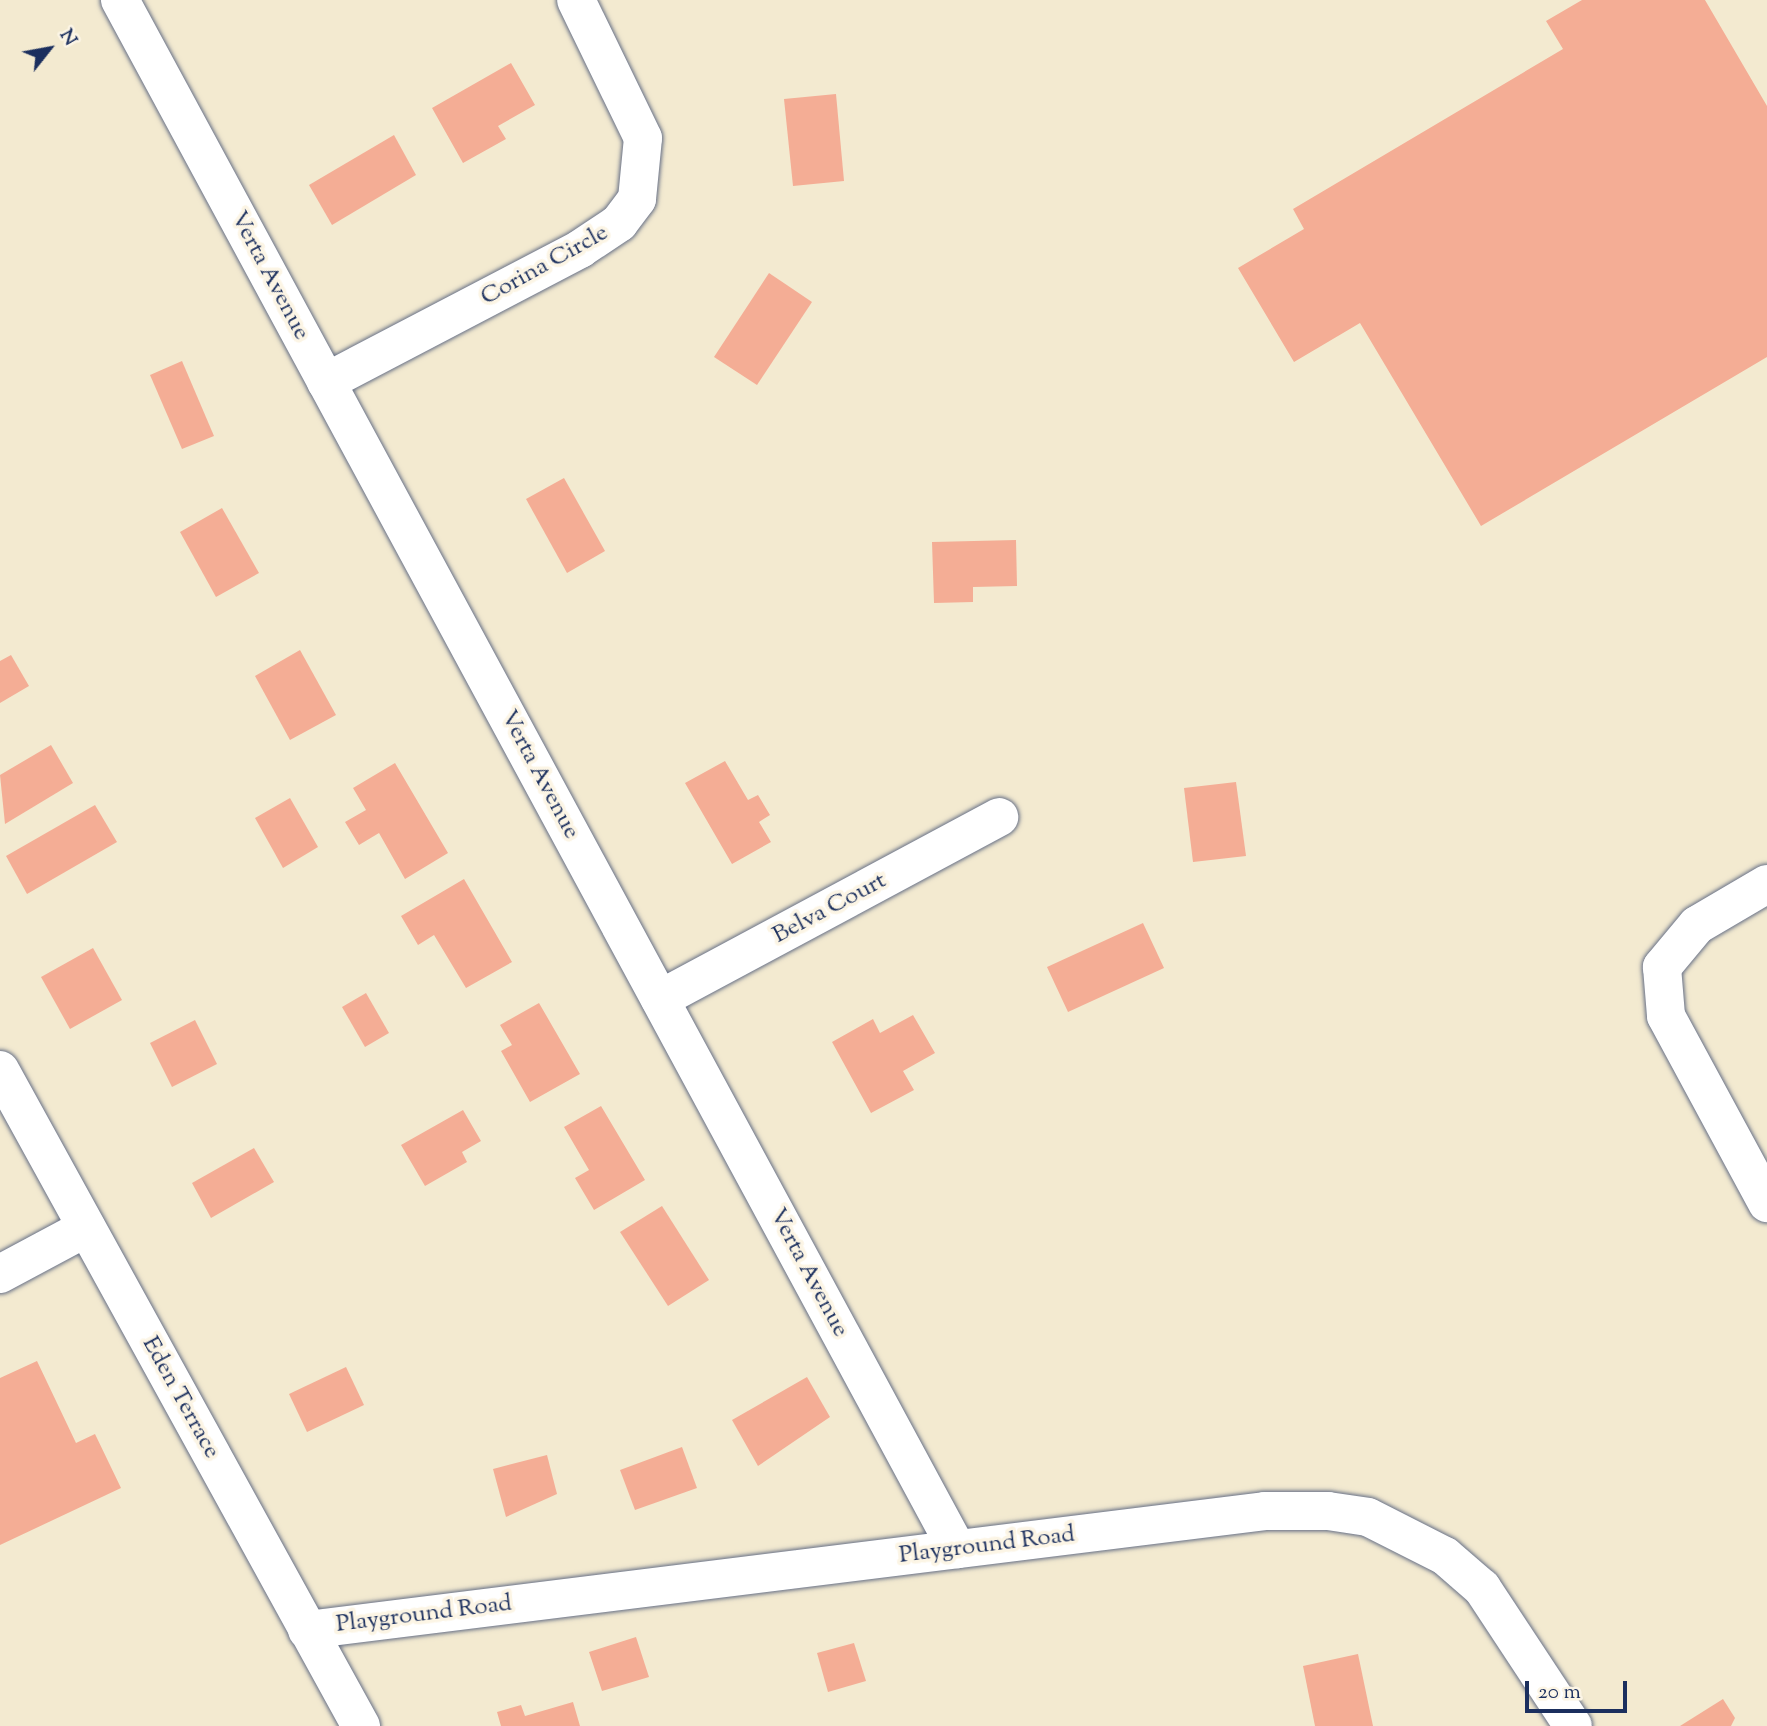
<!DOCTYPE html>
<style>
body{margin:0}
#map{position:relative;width:1767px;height:1726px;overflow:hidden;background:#f3ead0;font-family:"Sorts Mill Goudy",serif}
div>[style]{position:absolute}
.building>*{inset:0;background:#f4ad95}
.roads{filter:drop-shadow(0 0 2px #677086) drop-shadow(0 0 2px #677086)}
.minor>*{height:38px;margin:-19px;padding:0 19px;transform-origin:19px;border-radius:19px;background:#fff}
span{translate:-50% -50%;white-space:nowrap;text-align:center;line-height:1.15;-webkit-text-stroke:7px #fcf5e5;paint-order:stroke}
.street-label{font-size:24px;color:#1b2f5e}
.north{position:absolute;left:14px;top:14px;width:70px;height:70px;-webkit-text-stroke:5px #fcf5e5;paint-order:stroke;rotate:59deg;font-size:19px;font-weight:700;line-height:28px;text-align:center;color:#1b2f5e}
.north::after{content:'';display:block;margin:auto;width:24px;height:32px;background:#1b2f5e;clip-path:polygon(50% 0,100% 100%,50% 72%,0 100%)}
.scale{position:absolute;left:1525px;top:1681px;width:102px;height:32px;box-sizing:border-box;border:4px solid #1b2f5e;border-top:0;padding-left:9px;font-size:21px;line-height:24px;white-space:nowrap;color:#1b2f5e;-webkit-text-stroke:5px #fcf5e5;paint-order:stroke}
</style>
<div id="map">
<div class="building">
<i style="clip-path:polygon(1582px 0,1705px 0,1767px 106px,1767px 357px,1481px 526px,1360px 323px,1294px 362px,1238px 268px,1304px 229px,1293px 209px,1563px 49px,1546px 21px)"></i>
<i style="clip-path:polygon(511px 63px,535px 105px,498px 126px,506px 139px,463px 163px,432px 108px)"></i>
<i style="clip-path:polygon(836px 94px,844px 181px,793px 186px,784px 99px)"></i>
<i style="clip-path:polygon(394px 135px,416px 175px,332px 225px,309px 185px)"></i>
<i style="clip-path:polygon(769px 273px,812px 302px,757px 385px,714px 357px)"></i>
<i style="clip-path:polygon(182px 361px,214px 436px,182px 449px,150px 375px)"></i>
<i style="clip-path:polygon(564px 478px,605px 551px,567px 573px,526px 499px)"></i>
<i style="clip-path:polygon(222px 508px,259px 573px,216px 597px,180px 532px)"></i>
<i style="clip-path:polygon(1016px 540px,1017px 586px,973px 587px,973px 602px,934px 603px,932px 542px)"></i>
<i style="clip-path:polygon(300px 650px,336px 715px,290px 740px,255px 676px)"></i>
<i style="clip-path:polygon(11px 655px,29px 686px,0 703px,0 661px)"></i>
<i style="clip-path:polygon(51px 745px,73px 783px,5px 824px,0 775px)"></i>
<i style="clip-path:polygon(725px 761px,748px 800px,758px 795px,770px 815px,759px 822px,771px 842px,732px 864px,685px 783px)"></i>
<i style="clip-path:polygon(395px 763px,448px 853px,405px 879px,379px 833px,359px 845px,345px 822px,366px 810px,353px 788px)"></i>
<i style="clip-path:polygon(1236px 782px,1246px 856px,1193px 862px,1184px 788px)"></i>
<i style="clip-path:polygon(290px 798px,318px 847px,283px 868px,255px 818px)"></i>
<i style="clip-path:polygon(95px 805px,117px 842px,27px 894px,6px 856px)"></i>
<i style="clip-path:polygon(464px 879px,512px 962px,466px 988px,434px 935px,418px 945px,401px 916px)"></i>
<i style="clip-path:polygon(1143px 923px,1164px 968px,1068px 1012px,1047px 967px)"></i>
<i style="clip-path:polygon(93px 948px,122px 1000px,70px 1029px,41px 977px)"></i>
<i style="clip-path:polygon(366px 993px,389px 1033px,365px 1047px,342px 1007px)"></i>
<i style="clip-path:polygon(539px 1003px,580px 1074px,530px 1102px,501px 1051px,512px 1045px,500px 1025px)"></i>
<i style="clip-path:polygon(913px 1015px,935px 1053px,903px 1071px,914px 1090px,871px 1113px,832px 1042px,873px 1019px,880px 1033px)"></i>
<i style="clip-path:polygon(195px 1020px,217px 1064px,172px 1087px,150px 1043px)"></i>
<i style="clip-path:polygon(601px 1106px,645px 1180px,594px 1210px,575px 1178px,589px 1170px,564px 1127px)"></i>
<i style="clip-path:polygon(463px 1110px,481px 1141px,462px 1152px,467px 1162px,425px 1186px,401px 1145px)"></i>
<i style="clip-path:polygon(254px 1148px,274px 1182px,211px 1218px,192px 1183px)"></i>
<i style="clip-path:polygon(662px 1206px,709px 1280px,668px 1306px,620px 1232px)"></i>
<i style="clip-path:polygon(37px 1361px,76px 1443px,95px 1434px,121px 1488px,0 1545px,0 1378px)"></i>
<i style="clip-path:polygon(346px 1367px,364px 1405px,307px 1432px,289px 1394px)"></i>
<i style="clip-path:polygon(807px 1377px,830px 1417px,758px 1466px,732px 1420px)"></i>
<i style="clip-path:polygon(682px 1447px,697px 1488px,635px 1510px,620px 1470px)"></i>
<i style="clip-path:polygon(547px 1455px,557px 1494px,506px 1517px,493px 1469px)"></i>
<i style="clip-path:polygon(636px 1637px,649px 1677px,602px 1691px,589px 1652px)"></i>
<i style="clip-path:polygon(854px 1643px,866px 1681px,828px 1692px,817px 1653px)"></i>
<i style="clip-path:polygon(1358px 1654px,1373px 1726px,1315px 1726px,1303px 1666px)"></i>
<i style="clip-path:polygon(1723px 1699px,1735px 1718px,1731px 1726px,1680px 1726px)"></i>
<i style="clip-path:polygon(573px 1702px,580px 1726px,501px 1726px,497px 1712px,521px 1705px,525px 1716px)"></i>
</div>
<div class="roads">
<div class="minor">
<i style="left:120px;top:0;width:1761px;rotate:61.62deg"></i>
<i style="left:326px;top:382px;width:287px;rotate:-27.6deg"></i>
<i style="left:580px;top:249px;width:47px;rotate:-33.7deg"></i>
<i style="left:619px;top:223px;width:30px;rotate:-53deg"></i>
<i style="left:637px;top:199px;width:61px;rotate:-84.4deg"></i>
<i style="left:643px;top:138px;width:153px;rotate:-115.9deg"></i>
<i style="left:1767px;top:884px;width:81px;rotate:149.6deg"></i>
<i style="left:1697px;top:925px;width:55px;rotate:129.8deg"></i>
<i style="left:1662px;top:967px;width:49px;rotate:85.3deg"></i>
<i style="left:1666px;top:1016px;width:213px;rotate:61.6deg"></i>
<i style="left:660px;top:999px;width:385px;rotate:-28.2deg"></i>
<i style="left:0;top:1070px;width:749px;rotate:61.18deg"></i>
<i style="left:0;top:1274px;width:98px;rotate:-28.1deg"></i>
<i style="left:307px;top:1630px;width:965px;rotate:-7.08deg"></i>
<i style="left:1265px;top:1511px;width:63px"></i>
<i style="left:1328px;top:1511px;width:40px;rotate:8.5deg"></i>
<i style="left:1368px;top:1517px;width:86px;rotate:26.9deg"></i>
<i style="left:1445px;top:1556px;width:49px;rotate:40.9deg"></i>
<i style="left:1482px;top:1588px;width:165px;rotate:56.6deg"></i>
</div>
</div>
<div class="street-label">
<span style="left:545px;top:266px;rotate:-29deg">Corina Circle</span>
<span style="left:269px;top:276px;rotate:62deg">Verta Avenue</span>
<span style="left:539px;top:775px;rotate:62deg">Verta Avenue</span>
<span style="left:830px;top:909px;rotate:-28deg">Belva Court</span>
<span style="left:808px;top:1273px;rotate:62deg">Verta Avenue</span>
<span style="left:180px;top:1398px;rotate:61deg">Eden Terrace</span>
<span style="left:987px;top:1546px;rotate:-7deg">Playground Road</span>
<span style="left:424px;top:1615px;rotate:-7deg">Playground Road</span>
</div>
<div class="north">N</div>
<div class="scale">20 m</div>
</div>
